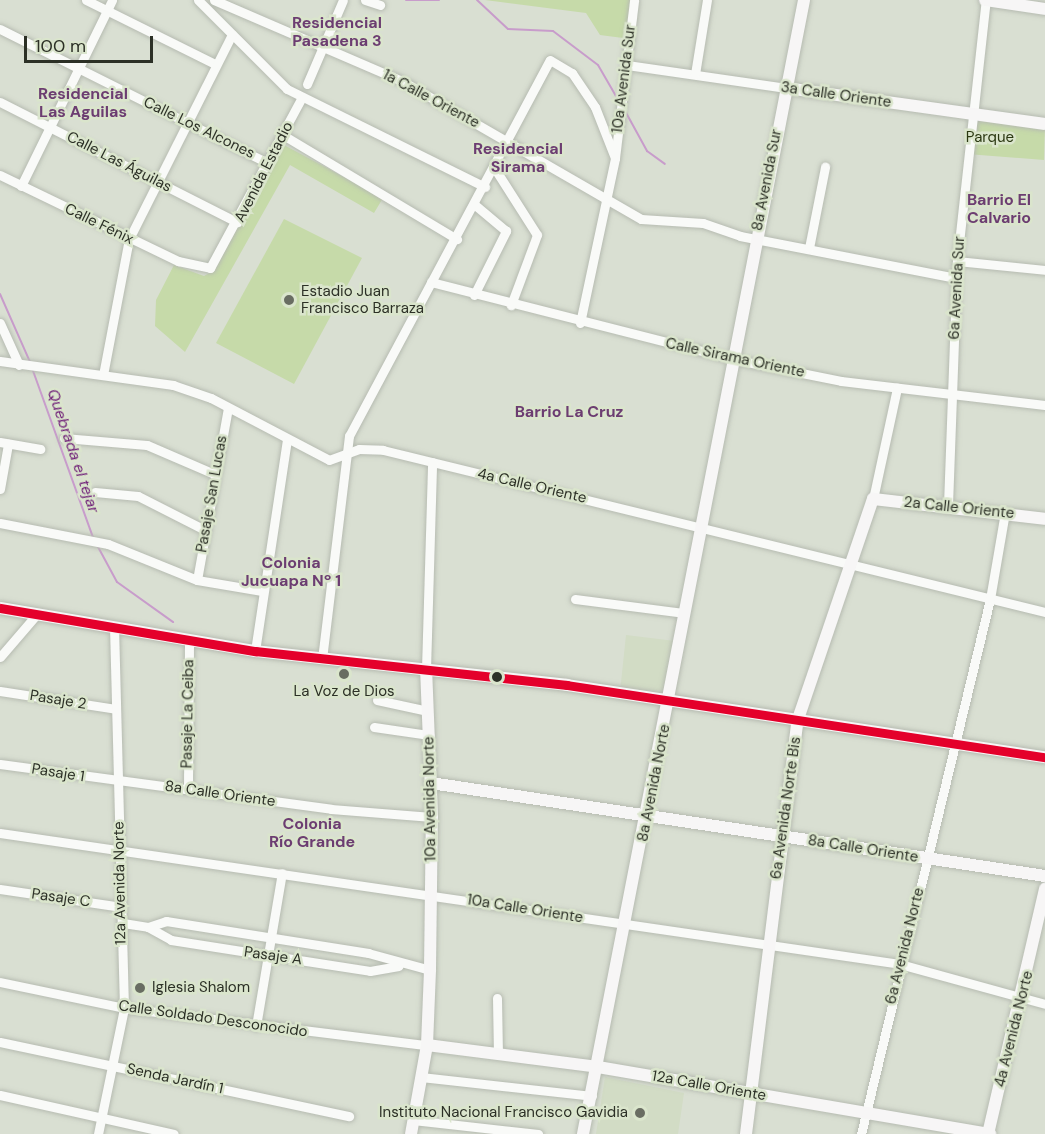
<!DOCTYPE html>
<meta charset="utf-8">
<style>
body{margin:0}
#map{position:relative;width:1045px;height:1134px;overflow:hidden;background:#d9dfd2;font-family:"DM Sans",sans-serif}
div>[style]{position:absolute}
.built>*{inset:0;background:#d2dcc5}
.green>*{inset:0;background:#c6daa9}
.stream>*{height:2px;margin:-1px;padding:0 1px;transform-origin:1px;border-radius:1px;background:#c89ccb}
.roads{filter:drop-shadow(0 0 2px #b6bbb1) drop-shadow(0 0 2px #b6bbb1)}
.street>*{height:9px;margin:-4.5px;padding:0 4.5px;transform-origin:4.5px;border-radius:4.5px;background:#f9faf8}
.secondary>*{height:12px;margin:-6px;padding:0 6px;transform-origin:6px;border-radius:6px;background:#f7f6f6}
.bus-1>*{height:9px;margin:-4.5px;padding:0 4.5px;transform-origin:4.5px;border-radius:4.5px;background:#e4002b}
.dots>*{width:16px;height:16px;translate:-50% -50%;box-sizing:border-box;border:3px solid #dae5cc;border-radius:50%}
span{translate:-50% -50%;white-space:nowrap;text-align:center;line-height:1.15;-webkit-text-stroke:5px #dae5cc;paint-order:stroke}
.street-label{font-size:15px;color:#2c3026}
.park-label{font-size:15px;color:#2b3812}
.poi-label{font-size:15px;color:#2c3026}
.left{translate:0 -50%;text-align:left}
.right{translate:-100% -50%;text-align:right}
.neighbourhood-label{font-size:16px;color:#6c3d71;font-weight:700}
.water-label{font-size:16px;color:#6e1d77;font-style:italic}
.scale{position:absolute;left:24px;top:36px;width:129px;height:27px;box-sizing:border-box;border:3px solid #2c3026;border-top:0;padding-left:8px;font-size:18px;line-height:21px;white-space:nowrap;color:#2c3026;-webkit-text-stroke:4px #dae5cc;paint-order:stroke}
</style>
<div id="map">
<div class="built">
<i style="clip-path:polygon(626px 635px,675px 641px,665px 698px,620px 692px)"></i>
<i style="clip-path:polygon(605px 1077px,684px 1093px,678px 1134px,596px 1134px)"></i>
</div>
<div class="green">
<i style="clip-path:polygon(485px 0,634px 0,623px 38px,600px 35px,586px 13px)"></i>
<i style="clip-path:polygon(971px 118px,1045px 124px,1044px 160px,967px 154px)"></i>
<i style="clip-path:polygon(284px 145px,383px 198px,374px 213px,290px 165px,185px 352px,155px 326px,156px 300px,174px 265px,204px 276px,213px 271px)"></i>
<i style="clip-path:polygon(284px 219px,362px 258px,294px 384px,216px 343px)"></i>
</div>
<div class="stream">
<i style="left:406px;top:0;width:33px"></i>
<i style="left:477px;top:0;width:42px;rotate:43.1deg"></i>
<i style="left:508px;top:29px;width:45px;rotate:2.5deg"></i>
<i style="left:553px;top:31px;width:56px;rotate:37.1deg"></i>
<i style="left:598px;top:65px;width:39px;rotate:60deg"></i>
<i style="left:624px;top:109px;width:48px;rotate:61.3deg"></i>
<i style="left:647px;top:151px;width:22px;rotate:36deg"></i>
<i style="left:0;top:294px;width:74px;rotate:66.2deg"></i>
<i style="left:32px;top:368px;width:180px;rotate:70.2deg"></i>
<i style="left:97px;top:545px;width:42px;rotate:61.6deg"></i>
<i style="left:117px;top:582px;width:69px;rotate:35.5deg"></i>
</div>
<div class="roads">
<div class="street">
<i style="left:86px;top:0;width:144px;rotate:26.4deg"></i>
<i style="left:198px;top:0;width:126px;rotate:45deg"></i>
<i style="left:287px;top:89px;width:221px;rotate:26.3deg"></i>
<i style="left:214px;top:0;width:205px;rotate:23.3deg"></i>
<i style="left:402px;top:81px;width:276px;rotate:30deg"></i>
<i style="left:641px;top:219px;width:62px;rotate:3.7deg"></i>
<i style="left:703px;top:223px;width:39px;rotate:19deg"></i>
<i style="left:740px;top:236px;width:220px;rotate:11deg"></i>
<i style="left:365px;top:0;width:16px;rotate:18deg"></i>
<i style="left:0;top:29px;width:300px;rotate:26.6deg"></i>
<i style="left:627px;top:65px;width:161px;rotate:8.2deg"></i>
<i style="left:695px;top:74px;width:75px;rotate:-80.8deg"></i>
<i style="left:307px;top:84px;width:91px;rotate:-66.8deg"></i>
<i style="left:0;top:102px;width:266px;rotate:26.9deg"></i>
<i style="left:283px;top:135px;width:203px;rotate:30.9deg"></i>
<i style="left:495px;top:169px;width:78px;rotate:57.5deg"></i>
<i style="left:537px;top:235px;width:75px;rotate:110.4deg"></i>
<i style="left:0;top:175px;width:198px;rotate:25.8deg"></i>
<i style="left:178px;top:261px;width:33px;rotate:12deg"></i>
<i style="left:210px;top:268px;width:194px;rotate:-61.7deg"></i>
<i style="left:21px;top:186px;width:207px;rotate:-63.9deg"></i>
<i style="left:809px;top:248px;width:83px;rotate:-78.8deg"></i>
<i style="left:957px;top:261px;width:88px;rotate:5.8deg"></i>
<i style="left:431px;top:282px;width:311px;rotate:14.3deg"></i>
<i style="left:732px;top:359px;width:111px;rotate:11.4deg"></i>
<i style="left:841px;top:381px;width:205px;rotate:6.7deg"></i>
<i style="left:474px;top:295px;width:72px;rotate:-63.4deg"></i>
<i style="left:506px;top:231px;width:40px;rotate:-140deg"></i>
<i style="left:0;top:323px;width:46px;rotate:65.7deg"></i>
<i style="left:580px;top:323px;width:169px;rotate:-78deg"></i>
<i style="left:615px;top:158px;width:159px;rotate:-83.1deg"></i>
<i style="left:0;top:361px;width:175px;rotate:7.9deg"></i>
<i style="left:173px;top:385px;width:40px;rotate:18.9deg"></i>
<i style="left:211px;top:398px;width:133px;rotate:27.7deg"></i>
<i style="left:329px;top:460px;width:32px;rotate:-20deg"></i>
<i style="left:359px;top:449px;width:24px;rotate:2deg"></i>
<i style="left:383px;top:450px;width:682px;rotate:13.75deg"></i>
<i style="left:103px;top:375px;width:138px;rotate:-79.2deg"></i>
<i style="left:129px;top:239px;width:229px;rotate:-63.3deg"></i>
<i style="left:64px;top:438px;width:83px;rotate:4.8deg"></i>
<i style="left:147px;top:445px;width:73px;rotate:23.4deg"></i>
<i style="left:0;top:442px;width:41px;rotate:9.9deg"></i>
<i style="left:0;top:489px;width:46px;rotate:-79.9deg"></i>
<i style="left:95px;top:492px;width:43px;rotate:5.3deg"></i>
<i style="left:138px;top:496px;width:75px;rotate:26.9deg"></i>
<i style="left:873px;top:499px;width:114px;rotate:-77.8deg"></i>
<i style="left:948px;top:505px;width:244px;rotate:-87.9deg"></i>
<i style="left:957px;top:261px;width:263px;rotate:-83.7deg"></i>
<i style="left:0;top:523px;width:110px;rotate:11deg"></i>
<i style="left:108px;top:544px;width:96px;rotate:22deg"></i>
<i style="left:197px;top:580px;width:66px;rotate:9.6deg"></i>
<i style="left:197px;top:580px;width:175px;rotate:-79.8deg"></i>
<i style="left:575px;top:599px;width:111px;rotate:7.3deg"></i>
<i style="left:255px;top:651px;width:214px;rotate:-81.4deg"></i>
<i style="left:0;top:657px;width:57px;rotate:-49.3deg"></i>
<i style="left:322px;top:659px;width:225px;rotate:-83.1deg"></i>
<i style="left:349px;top:436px;width:426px;rotate:-61.9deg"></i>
<i style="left:550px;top:60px;width:26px;rotate:31deg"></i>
<i style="left:572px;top:73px;width:41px;rotate:55.9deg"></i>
<i style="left:595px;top:107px;width:55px;rotate:68.6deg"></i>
<i style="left:426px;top:669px;width:207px;rotate:-88.3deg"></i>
<i style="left:0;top:691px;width:117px;rotate:8.8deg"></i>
<i style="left:377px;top:700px;width:52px;rotate:12.2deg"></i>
<i style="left:374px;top:727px;width:56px;rotate:8.3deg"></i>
<i style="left:0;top:764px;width:334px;rotate:7.7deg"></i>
<i style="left:331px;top:809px;width:101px;rotate:4.5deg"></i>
<i style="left:188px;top:787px;width:147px;rotate:-89.6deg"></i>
<i style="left:0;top:833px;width:909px;rotate:8.28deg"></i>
<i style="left:900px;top:964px;width:150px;rotate:15.4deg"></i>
<i style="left:0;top:889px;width:123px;rotate:8.4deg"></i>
<i style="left:123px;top:923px;width:25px;rotate:9deg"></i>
<i style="left:148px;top:927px;width:26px;rotate:29deg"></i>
<i style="left:171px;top:940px;width:97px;rotate:8.9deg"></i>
<i style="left:267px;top:955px;width:104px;rotate:8.8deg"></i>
<i style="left:370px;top:971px;width:29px;rotate:-10deg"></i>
<i style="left:148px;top:927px;width:19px;rotate:-18deg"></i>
<i style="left:166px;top:921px;width:205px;rotate:9deg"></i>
<i style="left:368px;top:953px;width:64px;rotate:15.3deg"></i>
<i style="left:0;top:982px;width:127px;rotate:11.8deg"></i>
<i style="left:124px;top:1008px;width:305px;rotate:7deg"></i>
<i style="left:497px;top:998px;width:55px;rotate:89deg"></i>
<i style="left:256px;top:1026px;width:155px;rotate:-80.4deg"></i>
<i style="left:0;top:1042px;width:357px;rotate:12deg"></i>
<i style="left:421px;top:1077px;width:172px;rotate:6.3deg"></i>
<i style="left:0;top:1095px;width:178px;rotate:12.6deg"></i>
<i style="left:413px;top:1120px;width:126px;rotate:6.4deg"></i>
<i style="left:98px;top:1134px;width:129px;rotate:-78.3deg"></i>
<i style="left:124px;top:1008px;width:378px;rotate:-91.5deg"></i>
<i style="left:861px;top:1134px;width:550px;rotate:-76.44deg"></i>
<i style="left:990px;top:599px;width:88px;rotate:-80.2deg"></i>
</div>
<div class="secondary">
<i style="left:985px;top:0;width:61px;rotate:8.5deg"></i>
<i style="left:786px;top:88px;width:261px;rotate:7.9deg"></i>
<i style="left:0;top:608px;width:259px;rotate:9.6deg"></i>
<i style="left:255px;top:651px;width:314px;rotate:6.2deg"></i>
<i style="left:567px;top:685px;width:483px;rotate:8.6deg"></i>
<i style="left:431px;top:783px;width:621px;rotate:8.61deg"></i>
<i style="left:427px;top:1045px;width:172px;rotate:7.3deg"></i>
<i style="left:598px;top:1067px;width:398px;rotate:9.7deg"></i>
<i style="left:411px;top:1134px;width:90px;rotate:-79.8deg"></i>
<i style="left:427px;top:1045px;width:75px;rotate:-87.7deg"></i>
<i style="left:430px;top:970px;width:153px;rotate:-89.3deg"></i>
<i style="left:432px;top:817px;width:148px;rotate:-92.3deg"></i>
<i style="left:583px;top:1134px;width:1155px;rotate:-78.97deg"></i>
<i style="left:746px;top:1134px;width:415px;rotate:-82.9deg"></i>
<i style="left:797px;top:722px;width:236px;rotate:-71.2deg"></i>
<i style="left:873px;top:499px;width:173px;rotate:6.6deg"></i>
<i style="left:988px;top:1134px;width:252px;rotate:-76.9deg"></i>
</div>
</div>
<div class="bus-1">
<i style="left:0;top:608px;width:259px;rotate:9.6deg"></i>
<i style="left:255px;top:651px;width:314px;rotate:6.2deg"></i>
<i style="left:567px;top:685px;width:483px;rotate:8.6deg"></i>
</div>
<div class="dots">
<i style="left:289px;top:300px;background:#696d62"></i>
<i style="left:344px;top:674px;background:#696d62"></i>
<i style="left:497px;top:677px;background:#2c3026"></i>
<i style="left:140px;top:988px;background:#696d62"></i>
<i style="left:640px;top:1113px;background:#696d62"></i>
</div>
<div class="street-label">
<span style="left:624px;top:79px;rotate:-83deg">10a Avenida Sur</span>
<span style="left:836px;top:95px;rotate:8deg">3a Calle Oriente</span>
<span style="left:431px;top:99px;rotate:28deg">1a Calle Oriente</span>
<span style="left:199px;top:128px;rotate:26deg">Calle Los Alcones</span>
<span style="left:119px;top:162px;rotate:27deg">Calle Las Águilas</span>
<span style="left:264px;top:172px;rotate:-63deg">Avenida Estadio</span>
<span style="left:767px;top:180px;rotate:-79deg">8a Avenida Sur</span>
<span style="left:99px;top:224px;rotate:26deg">Calle Fénix</span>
<span style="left:957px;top:288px;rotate:-87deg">6a Avenida Sur</span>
<span style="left:735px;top:358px;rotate:12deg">Calle Sirama Oriente</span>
<span style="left:532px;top:486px;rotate:13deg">4a Calle Oriente</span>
<span style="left:212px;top:494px;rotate:-80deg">Pasaje San Lucas</span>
<span style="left:959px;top:508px;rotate:6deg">2a Calle Oriente</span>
<span style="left:58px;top:700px;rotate:9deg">Pasaje 2</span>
<span style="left:188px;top:714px;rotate:-89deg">Pasaje La Ceiba</span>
<span style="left:58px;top:773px;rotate:9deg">Pasaje 1</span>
<span style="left:654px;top:783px;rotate:-79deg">8a Avenida Norte</span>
<span style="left:220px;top:794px;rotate:8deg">8a Calle Oriente</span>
<span style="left:430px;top:799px;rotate:-91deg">10a Avenida Norte</span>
<span style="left:786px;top:808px;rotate:-82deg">6a Avenida Norte Bis</span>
<span style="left:863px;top:849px;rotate:9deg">8a Calle Oriente</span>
<span style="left:120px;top:883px;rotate:-91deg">12a Avenida Norte</span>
<span style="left:61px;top:898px;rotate:8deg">Pasaje C</span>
<span style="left:525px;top:909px;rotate:9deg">10a Calle Oriente</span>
<span style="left:905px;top:946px;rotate:-76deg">6a Avenida Norte</span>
<span style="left:273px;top:956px;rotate:8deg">Pasaje A</span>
<span style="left:213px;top:1019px;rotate:8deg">Calle Soldado Desconocido</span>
<span style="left:1014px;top:1029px;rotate:-76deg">4a Avenida Norte</span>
<span style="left:175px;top:1079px;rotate:12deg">Senda Jardín 1</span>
<span style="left:709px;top:1086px;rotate:10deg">12a Calle Oriente</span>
</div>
<div class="park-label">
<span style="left:990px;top:138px">Parque</span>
</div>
<div class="poi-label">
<span class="left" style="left:301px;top:300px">Estadio Juan<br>Francisco Barraza</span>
<span style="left:344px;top:692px">La Voz de Dios</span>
<span class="left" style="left:152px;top:988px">Iglesia Shalom</span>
<span class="right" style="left:628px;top:1113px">Instituto Nacional Francisco Gavidia</span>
</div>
<div class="neighbourhood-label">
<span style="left:337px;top:32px">Residencial<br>Pasadena 3</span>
<span style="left:83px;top:103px">Residencial<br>Las Aguilas</span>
<span style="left:518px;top:158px">Residencial<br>Sirama</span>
<span style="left:999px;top:209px">Barrio El<br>Calvario</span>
<span style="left:569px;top:412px">Barrio La Cruz</span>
<span style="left:291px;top:572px">Colonia<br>Jucuapa Nº 1</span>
<span style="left:312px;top:833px">Colonia<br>Río Grande</span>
</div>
<div class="water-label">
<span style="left:73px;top:451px;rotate:71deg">Quebrada el tejar</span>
</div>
<div class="scale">100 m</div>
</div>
